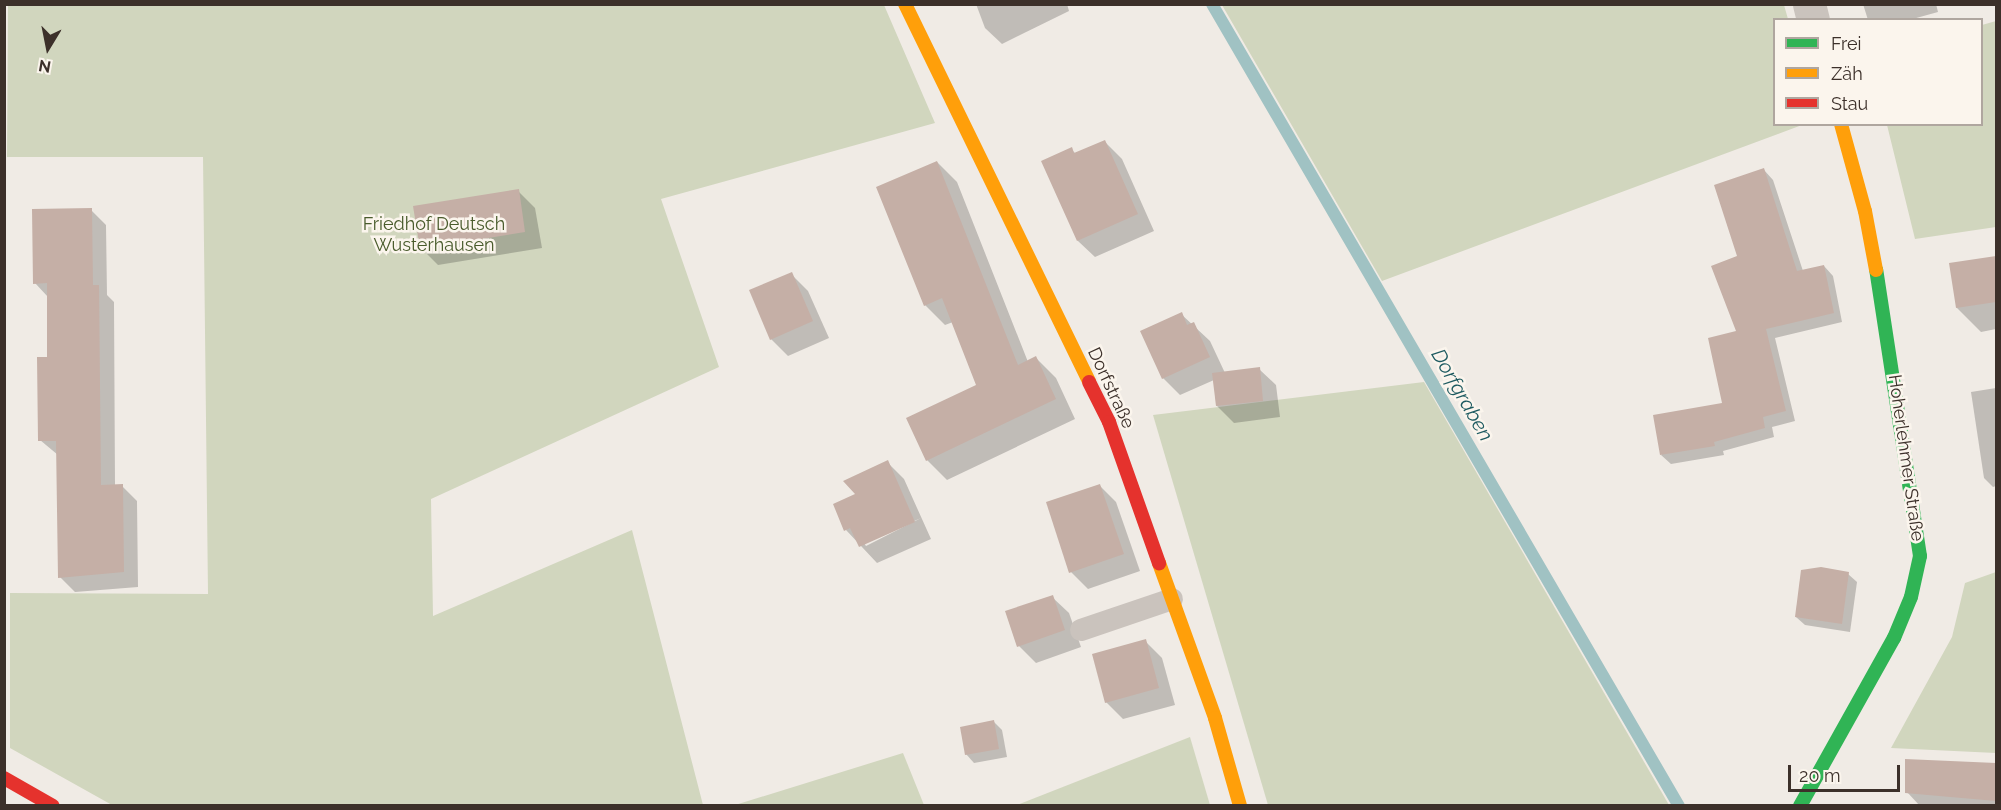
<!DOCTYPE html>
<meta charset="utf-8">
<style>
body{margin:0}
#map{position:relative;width:2001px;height:810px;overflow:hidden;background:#f0ebe5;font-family:Raleway,sans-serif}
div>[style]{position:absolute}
.green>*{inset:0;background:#d1d6be}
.shadow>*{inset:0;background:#0003}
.stream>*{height:12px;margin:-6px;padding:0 6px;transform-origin:6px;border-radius:6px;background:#a0c2c3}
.building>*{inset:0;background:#c5afa6}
.lane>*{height:22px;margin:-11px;padding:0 11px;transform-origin:11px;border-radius:11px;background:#cac3bd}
.street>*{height:33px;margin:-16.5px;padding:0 16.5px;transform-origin:16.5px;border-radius:16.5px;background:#cac3bd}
.fast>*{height:14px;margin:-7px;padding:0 7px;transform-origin:7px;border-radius:7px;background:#30b455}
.slow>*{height:14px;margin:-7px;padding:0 7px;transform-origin:7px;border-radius:7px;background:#ff9f0a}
.jam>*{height:14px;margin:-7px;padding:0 7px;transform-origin:7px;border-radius:7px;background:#e5322d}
span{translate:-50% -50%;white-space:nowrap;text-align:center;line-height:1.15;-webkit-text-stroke:5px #fbf5ed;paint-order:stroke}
.park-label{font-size:18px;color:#495b2c}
.street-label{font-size:18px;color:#3c302a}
.water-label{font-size:20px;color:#1d5a60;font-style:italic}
.frame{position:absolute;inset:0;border:6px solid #3c302a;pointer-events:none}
.legend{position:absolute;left:1773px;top:18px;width:210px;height:108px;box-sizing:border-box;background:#fbf5ed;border:2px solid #afa69f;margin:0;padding:8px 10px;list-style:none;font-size:18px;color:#3c302a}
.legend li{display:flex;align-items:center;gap:12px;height:30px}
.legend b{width:30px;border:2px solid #afa69f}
.north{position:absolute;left:18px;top:18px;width:60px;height:60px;-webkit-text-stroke:4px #fbf5ed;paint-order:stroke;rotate:190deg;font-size:16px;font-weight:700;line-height:24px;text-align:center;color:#3c302a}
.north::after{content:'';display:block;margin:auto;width:21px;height:27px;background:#3c302a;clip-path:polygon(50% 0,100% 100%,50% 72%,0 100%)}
.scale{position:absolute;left:1788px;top:765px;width:112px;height:27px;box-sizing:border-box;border:3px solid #3c302a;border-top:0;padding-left:8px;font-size:18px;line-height:21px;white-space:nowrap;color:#3c302a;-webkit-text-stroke:4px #fbf5ed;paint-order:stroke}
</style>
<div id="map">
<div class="green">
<i style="clip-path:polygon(8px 5px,884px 5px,935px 123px,661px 199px,719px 367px,431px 499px,433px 616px,632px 530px,703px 805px,112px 805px,10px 748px,10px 593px,208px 594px,203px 157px,7px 157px)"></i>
<i style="clip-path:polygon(1222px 5px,1784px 5px,1788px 19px,1774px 20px,1774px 124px,1802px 125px,1382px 281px)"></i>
<i style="clip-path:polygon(1996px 21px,1996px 227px,1915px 239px,1887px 125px,1982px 124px,1982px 25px)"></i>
<i style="clip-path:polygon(1424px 382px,1669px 805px,1268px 805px,1153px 415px)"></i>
<i style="clip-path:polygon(1996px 572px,1996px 753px,1891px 748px,1952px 637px,1965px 583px)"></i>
<i style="clip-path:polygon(1190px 737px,1210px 805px,1017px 805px)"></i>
<i style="clip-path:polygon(903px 753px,924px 805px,735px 805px)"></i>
</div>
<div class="shadow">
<i style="clip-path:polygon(976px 4px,1067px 4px,1069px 11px,1002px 44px,985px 28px)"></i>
<i style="clip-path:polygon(1863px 4px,1936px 4px,1938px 12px,1909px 20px,1868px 20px)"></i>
<i style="clip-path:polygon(1105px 142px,1122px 159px,1154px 231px,1095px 257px,1078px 241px,1071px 149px,1076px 154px)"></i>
<i style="clip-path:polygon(937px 162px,957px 182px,1028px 362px,1036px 358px,1056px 378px,1075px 419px,947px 480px,927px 460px,978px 386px,953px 322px,945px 325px,925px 305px)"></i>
<i style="clip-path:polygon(1764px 170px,1773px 180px,1803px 271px,1824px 266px,1833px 276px,1842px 322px,1775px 338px,1795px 421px,1772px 427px,1774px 437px,1723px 451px,1724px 455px,1671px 464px,1661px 455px,1724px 404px,1738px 332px,1739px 257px)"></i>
<i style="clip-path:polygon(518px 191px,535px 208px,542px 248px,438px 265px,421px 248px)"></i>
<i style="clip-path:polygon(91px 210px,106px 225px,107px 295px,114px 302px,115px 486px,122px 486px,137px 501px,138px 587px,75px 592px,60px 577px,58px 455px,40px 440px,49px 359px,48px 297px,35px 283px)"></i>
<i style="clip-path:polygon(1996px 257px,1996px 329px,1981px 332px,1957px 308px,1950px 264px)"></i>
<i style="clip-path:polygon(791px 274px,808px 291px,829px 338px,788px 356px,771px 339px)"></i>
<i style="clip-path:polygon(1181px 314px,1210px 341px,1225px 373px,1259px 369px,1276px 385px,1280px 417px,1234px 423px,1217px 406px,1214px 380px,1180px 395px,1163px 378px)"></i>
<i style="clip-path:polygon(1996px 388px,1996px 486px,1993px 487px,1984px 478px,1971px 392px)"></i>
<i style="clip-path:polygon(evenodd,887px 462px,904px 479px,931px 539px,877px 563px,846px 530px,857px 495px,887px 462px,921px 518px,866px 546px,864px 543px,921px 518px)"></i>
<i style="clip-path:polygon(1099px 485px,1116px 502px,1140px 571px,1088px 589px,1071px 572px)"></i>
<i style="clip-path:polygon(1848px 574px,1857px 582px,1850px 632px,1805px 625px,1796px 617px)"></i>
<i style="clip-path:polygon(1052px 597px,1069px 613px,1081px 647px,1036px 663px,1019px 646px)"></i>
<i style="clip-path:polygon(1145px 641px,1162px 658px,1175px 705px,1123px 719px,1106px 702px)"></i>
<i style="clip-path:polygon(994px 722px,1002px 730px,1007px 757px,974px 763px,966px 754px)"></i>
<i style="clip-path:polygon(1907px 761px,1996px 765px,1996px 806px,1920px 806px,1907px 792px)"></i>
</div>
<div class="stream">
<i style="left:1212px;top:4px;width:928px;rotate:59.79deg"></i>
</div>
<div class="building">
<i style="clip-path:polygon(1105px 140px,1138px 214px,1077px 241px,1041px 161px,1072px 147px,1074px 153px)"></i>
<i style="clip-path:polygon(937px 161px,1018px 365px,1036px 356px,1056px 399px,926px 461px,906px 418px,976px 385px,942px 298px,924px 306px,876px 187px)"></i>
<i style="clip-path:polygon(1764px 168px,1797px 271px,1824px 265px,1834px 313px,1766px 329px,1786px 411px,1763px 417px,1765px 428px,1714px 442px,1715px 446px,1660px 455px,1653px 415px,1722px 403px,1708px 338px,1736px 331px,1711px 266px,1737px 256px,1714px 185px)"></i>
<i style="clip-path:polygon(519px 189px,525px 232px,420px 249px,413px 206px)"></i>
<i style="clip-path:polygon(92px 208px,93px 285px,99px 285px,101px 485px,123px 484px,124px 572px,58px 578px,56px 441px,38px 441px,37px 357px,47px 357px,47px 283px,33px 284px,32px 209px)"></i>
<i style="clip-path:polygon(1996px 256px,1996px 302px,1956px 308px,1949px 263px)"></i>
<i style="clip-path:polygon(792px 272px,813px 321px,770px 340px,749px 290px)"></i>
<i style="clip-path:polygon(1182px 312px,1187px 325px,1194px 322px,1210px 357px,1162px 379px,1140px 331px)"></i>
<i style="clip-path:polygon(1260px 367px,1263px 401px,1216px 406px,1212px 373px)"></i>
<i style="clip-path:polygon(888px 460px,915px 522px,859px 547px,850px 528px,844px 531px,833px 504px,855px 494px,843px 481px)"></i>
<i style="clip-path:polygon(1100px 484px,1124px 554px,1069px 573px,1046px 502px)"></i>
<i style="clip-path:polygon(1821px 567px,1849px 572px,1842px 624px,1795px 617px,1801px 570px)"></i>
<i style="clip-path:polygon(1053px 595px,1065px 630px,1017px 647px,1005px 611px)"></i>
<i style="clip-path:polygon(1146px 639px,1159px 688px,1105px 703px,1092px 654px)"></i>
<i style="clip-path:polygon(994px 720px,999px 749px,965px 755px,960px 727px)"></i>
<i style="clip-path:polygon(1905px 759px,1996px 763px,1996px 801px,1905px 793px)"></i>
</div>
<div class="lane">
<i style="left:1081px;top:630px;width:96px;rotate:-18.8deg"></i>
</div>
<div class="street">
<i style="left:1809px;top:4px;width:16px;rotate:76deg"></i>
</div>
<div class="fast">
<i style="left:1800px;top:806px;width:193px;rotate:-60.8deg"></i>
<i style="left:1894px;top:638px;width:44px;rotate:-67.5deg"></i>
<i style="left:1911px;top:597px;width:42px;rotate:-77.6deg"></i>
<i style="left:1920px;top:556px;width:289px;rotate:-98.7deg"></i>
</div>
<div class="slow">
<i style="left:905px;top:4px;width:420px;rotate:64deg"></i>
<i style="left:1841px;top:124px;width:90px;rotate:74.6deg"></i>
<i style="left:1865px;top:211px;width:60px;rotate:79.4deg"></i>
<i style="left:1159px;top:563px;width:165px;rotate:70.1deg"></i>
<i style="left:1215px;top:718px;width:91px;rotate:74.1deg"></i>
</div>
<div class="jam">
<i style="left:1089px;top:382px;width:45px;rotate:63.4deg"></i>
<i style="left:1109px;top:422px;width:150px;rotate:70.5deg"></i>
<i style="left:4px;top:778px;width:56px;rotate:29.7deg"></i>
</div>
<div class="park-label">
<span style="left:434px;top:235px">Friedhof Deutsch<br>Wusterhausen</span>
</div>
<div class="street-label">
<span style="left:1111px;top:388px;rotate:65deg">Dorfstraße</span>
<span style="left:1906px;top:458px;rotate:82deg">Hoherlehmer Straße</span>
</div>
<div class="water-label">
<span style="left:1462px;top:395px;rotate:60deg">Dorfgraben</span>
</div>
<div class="frame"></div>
<ul class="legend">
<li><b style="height:8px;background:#30b455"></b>Frei</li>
<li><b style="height:8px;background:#ff9f0a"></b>Zäh</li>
<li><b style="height:8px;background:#e5322d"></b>Stau</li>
</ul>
<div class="north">N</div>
<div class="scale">20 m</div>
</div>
